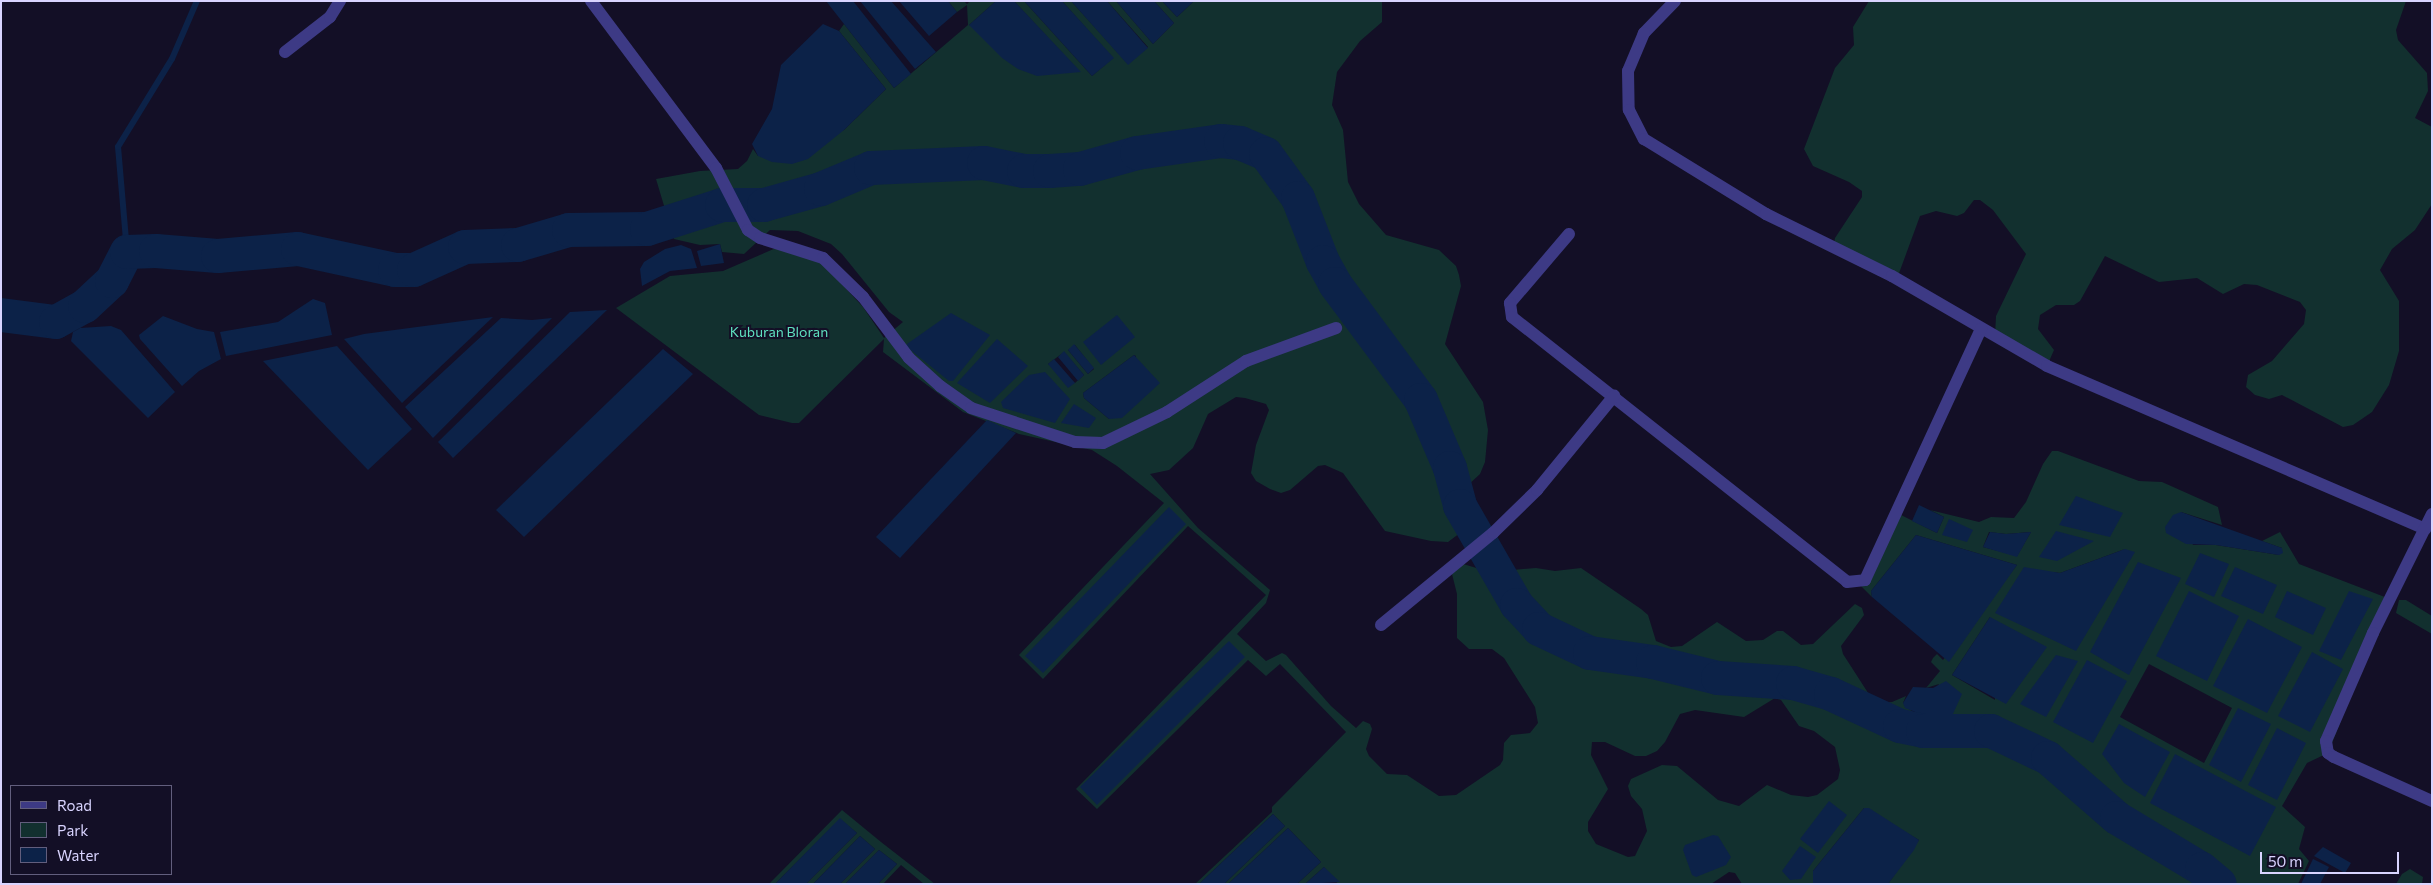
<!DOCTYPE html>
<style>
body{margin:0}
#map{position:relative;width:2433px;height:885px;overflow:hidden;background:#130f26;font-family:Commissioner,sans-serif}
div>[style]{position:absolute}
.green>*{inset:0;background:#12302f}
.water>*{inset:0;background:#0c2248}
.stream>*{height:5.5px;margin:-2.75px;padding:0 2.75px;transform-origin:2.75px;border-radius:2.75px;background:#0c2248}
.river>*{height:34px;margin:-17px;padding:0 17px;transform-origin:17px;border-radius:17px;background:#0c2248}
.minor>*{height:12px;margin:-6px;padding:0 6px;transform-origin:6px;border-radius:6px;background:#3d3a85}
span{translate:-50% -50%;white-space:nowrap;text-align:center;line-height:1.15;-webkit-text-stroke:4px #130f26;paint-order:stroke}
.park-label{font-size:14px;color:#5fe0c0}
.frame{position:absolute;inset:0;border:2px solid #d9d4ff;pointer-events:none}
.legend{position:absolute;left:10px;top:785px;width:162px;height:90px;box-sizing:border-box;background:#130f26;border:1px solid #625e7d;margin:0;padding:6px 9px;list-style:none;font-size:15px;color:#d9d4ff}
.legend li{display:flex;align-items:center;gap:10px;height:25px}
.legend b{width:25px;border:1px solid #625e7d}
.scale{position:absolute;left:2260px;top:852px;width:139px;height:22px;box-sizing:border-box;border:2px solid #d9d4ff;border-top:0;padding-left:6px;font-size:15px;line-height:18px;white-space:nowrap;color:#d9d4ff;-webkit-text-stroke:4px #130f26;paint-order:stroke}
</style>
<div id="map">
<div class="green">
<i style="clip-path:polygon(evenodd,948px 1px,964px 1px,967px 4px,970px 1px,996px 1px,969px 25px,1080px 72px,1014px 1px,1024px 1px,1092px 76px,1113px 58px,1062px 1px,1071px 1px,1128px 64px,1148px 47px,1107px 1px,1116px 1px,1153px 44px,1174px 23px,1154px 1px,1162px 1px,1177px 17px,1194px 1px,1382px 1px,1382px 22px,1360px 41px,1337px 72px,1332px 105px,1343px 130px,1348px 182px,1359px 204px,1386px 235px,1439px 250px,1456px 266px,1459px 275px,1461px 286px,1445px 344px,1483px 402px,1488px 430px,1485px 462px,1480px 474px,1466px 487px,1460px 506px,1470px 520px,1464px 530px,1448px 542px,1431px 541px,1385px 531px,1343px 473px,1325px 465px,1318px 466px,1290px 490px,1281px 493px,1270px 489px,1256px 481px,1251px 473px,1256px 445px,1269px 410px,1266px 404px,1245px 398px,1236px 397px,1208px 414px,1193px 448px,1169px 470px,1150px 474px,1198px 528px,1270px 590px,1266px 603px,1237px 634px,1266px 661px,1282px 653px,1286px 655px,1331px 706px,1356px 728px,1363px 721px,1370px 724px,1372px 729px,1366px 749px,1369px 756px,1387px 774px,1407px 775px,1439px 796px,1456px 795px,1500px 765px,1503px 760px,1504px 743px,1511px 735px,1530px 733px,1538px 723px,1535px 707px,1504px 658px,1492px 649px,1469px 649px,1457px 638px,1457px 594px,1452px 574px,1463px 564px,1490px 572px,1536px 568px,1555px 571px,1581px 568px,1641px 609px,1648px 615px,1656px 641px,1671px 647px,1682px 646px,1717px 622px,1746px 641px,1763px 640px,1777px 631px,1783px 631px,1801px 645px,1813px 644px,1855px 604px,1862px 608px,1864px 615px,1841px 646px,1843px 654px,1872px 699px,1877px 703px,1892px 702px,1906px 696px,1903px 703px,1915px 714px,1939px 684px,1926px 688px,1940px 671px,1931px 662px,1933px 658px,1937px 654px,1943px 660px,2017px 565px,1916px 535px,1871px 591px,1872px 597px,1858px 583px,1897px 513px,1937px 533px,1944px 517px,1930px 510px,1979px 522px,1991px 517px,2014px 518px,2026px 502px,2043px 464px,2052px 451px,2058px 451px,2139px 481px,2162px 482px,2218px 507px,2222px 525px,2181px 512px,2193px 545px,2216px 545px,2279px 555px,2282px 548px,2262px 541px,2280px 532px,2299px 564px,2390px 599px,2328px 753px,2307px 763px,2282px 806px,2305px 827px,2299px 849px,2309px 861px,2298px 884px,1888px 884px,1919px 840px,1864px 808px,1813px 871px,1813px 884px,1742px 884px,1735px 873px,1729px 872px,1711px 884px,1338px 884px,1324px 867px,1305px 884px,1297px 884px,1321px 862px,1288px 828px,1228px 884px,1224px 884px,1285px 826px,1273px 814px,1199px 884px,1195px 884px,1272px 812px,1272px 807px,1346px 732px,1280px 664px,1266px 676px,1248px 660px,1097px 809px,1076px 789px,1266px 595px,1188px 526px,1043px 679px,1019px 655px,1164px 503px,1117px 466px,1092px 450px,1019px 434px,963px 412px,883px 352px,884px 339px,799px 423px,792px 423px,759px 415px,616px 308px,670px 276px,723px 271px,776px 248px,804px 254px,824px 265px,863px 307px,884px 338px,903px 322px,889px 312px,842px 254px,831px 244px,798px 231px,770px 230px,744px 254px,722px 252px,720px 244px,700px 245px,674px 239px,656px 179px,700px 171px,738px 169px,747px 161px,753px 149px,758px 156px,844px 130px,886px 89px,839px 31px,844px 24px,894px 88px,968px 25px,967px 5px,957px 12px,948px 1px,1075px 345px,1094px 369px,1088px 374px,1068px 350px,1075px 345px,948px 1px,1064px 352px,1084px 375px,1075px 383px,1048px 364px,1064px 352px,948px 1px,1134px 355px,1136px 356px,1109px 419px,1084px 398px,1083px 393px,1134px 355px,948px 1px,1989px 532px,2006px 534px,2031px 532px,2017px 556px,1983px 547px,1989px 532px,948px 1px,2125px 549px,1995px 613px,2053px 572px,2060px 573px,2125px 549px,948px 1px,1990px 617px,1995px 700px,1952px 675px,1990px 617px,948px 1px,2149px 664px,2232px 708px,2204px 763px,2120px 717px,2149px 664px,948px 1px,1775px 698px,1781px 700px,1799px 726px,1814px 731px,1835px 747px,1840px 770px,1838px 779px,1817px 795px,1808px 797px,1791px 795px,1767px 785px,1739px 806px,1718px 800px,1677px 766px,1662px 765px,1631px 779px,1628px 786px,1631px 796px,1642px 809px,1647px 831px,1635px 856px,1628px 857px,1596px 844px,1588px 831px,1588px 822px,1608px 789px,1591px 755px,1592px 742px,1605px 742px,1635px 756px,1646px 756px,1657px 751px,1665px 742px,1680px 714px,1695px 710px,1744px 717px,1775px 698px)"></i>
<i style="clip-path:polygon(1869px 1px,2406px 1px,2396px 30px,2398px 40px,2427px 73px,2428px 91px,2415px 118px,2432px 127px,2432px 204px,2415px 230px,2392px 249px,2380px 270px,2399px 301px,2399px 351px,2389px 385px,2372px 412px,2353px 425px,2343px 427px,2282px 395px,2269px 399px,2255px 395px,2246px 387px,2248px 375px,2272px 361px,2304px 324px,2306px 310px,2300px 302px,2257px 285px,2244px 284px,2223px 294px,2197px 278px,2159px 282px,2105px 256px,2080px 301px,2074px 305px,2056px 305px,2040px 315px,2038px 329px,2054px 350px,2047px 366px,1995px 336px,1996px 316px,2026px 254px,1993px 210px,1980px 200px,1974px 200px,1964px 213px,1957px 216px,1936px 211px,1920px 216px,1898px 276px,1833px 248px,1835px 238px,1862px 197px,1862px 191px,1849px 182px,1813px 166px,1804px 149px,1835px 68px,1854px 45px,1853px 27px)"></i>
<i style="clip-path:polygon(2399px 600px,2406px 600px,2432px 616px,2432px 634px,2396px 613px)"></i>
<i style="clip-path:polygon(842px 810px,881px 842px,935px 884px,924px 884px,901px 865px,883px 884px,878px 884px,897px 864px,879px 850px,845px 884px,840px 884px,875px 849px,860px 836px,813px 884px,806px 884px,857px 833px,840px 819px,775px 884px,769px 884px)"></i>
<i style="clip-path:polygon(2410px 869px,2423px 877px,2422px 884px,2396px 884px,2402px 874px)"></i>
</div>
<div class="water">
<i style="clip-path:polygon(826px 1px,853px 1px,911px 74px,894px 88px)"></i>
<i style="clip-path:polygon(860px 1px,891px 1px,936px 52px,915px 69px)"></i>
<i style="clip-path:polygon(899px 1px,948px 1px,957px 12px,929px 36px)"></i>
<i style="clip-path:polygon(996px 1px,1014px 1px,1081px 72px,1037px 76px,1018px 69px,1002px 58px,969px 25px)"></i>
<i style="clip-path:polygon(1024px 1px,1062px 1px,1114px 58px,1092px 76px)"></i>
<i style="clip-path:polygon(1071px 1px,1107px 1px,1148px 48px,1128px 65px)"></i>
<i style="clip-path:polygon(1116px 1px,1154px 1px,1174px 23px,1153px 44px)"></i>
<i style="clip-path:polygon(1162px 1px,1194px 1px,1177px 17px)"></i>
<i style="clip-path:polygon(823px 24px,839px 31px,886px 89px,844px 130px,808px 159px,792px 164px,772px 162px,758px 156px,752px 144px,772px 109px,781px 65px)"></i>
<i style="clip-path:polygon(720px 244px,724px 263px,701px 266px,697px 251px)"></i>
<i style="clip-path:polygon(681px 245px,691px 249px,697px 268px,670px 271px,642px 286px,640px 269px,644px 262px,665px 249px)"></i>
<i style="clip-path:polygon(313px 299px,325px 303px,332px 335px,226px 356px,220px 332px,278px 322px)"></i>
<i style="clip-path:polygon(607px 310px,453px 458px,438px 442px,570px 312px)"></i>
<i style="clip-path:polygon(951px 313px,990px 335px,953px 381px,949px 381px,907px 347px,907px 344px)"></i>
<i style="clip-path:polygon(1117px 315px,1135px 337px,1101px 365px,1083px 342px)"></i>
<i style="clip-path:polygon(163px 316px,197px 329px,214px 332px,221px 359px,199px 371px,182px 386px,140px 339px,139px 335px)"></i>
<i style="clip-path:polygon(493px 317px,402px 403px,344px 339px,364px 334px)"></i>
<i style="clip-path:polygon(501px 318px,532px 320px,552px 318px,433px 438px,405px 407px)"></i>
<i style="clip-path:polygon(111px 326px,121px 330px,175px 392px,148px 418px,71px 341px,73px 332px,80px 328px)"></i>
<i style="clip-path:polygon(997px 339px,1028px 366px,990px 403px,957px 383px)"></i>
<i style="clip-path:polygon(1074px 344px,1094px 368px,1088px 374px,1068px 350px)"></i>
<i style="clip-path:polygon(337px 346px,412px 429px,368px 470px,263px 361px)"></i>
<i style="clip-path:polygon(663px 349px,693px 374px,524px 537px,496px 510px)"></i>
<i style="clip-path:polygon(1064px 351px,1084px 375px,1078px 381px,1058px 357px)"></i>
<i style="clip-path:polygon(1134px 355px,1160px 383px,1122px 418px,1109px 419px,1084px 398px,1083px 393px)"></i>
<i style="clip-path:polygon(1054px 359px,1075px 383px,1068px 388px,1048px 364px)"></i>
<i style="clip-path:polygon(1045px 372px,1070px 399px,1055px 423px,1003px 408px,1001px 402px,1029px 375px)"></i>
<i style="clip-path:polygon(1074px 404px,1096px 418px,1089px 428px,1061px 423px)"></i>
<i style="clip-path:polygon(987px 420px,1016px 433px,900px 558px,876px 537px)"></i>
<i style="clip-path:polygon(2076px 496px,2123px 513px,2110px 537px,2059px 525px)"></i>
<i style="clip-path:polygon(1919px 505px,1944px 517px,1937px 533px,1912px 521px)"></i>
<i style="clip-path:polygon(1169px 507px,1186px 524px,1043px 673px,1025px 656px)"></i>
<i style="clip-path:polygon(2181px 512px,2282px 548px,2283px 553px,2279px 555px,2216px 545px,2186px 544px,2166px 533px,2165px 527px,2173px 515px)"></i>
<i style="clip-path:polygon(1949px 519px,1973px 530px,1967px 542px,1942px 535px)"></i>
<i style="clip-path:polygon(2056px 531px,2094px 541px,2057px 561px,2039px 557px)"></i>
<i style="clip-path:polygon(1990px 532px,2006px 534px,2031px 532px,2017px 557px,1983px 547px)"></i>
<i style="clip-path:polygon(1916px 535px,2017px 565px,1949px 662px,1872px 597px,1871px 591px)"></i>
<i style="clip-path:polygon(2125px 549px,2135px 552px,2076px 651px,1995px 613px,2024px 567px,2060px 573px)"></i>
<i style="clip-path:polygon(2200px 553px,2229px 564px,2214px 597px,2185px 584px)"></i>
<i style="clip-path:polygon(2138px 562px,2181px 578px,2129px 675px,2090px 652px)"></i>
<i style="clip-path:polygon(2235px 567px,2277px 585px,2263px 614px,2221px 596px)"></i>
<i style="clip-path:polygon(2189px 591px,2239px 616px,2207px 681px,2156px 656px)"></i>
<i style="clip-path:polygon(2287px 591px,2326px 608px,2313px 635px,2275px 617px)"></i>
<i style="clip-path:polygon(2349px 591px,2373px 599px,2341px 660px,2319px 651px)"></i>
<i style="clip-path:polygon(1990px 617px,2047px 647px,2006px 704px,1952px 675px)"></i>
<i style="clip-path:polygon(2248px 619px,2302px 647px,2267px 713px,2213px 686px)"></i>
<i style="clip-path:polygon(1229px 641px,1245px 657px,1097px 805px,1080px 787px)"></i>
<i style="clip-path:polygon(2312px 652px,2343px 669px,2310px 732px,2278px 716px)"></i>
<i style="clip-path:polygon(2056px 655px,2078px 661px,2046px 717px,2020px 704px)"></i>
<i style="clip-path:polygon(2087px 660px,2127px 681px,2093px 743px,2053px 722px)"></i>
<i style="clip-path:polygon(1946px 681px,1962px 694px,1952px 716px,1931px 718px,1905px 708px,1903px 703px,1913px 687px,1933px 688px)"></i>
<i style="clip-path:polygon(2238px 708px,2271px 724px,2241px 782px,2209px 765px)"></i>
<i style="clip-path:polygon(2119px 724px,2170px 752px,2145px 797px,2124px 783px,2102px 754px)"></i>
<i style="clip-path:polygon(2277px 728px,2306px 743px,2277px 800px,2248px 785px)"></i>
<i style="clip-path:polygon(2175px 754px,2276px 807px,2250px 856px,2150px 803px)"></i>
<i style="clip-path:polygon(1829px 801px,1847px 815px,1818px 853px,1800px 839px)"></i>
<i style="clip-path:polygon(1864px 808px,1869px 808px,1919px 840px,1914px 850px,1888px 884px,1813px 884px,1813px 871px)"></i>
<i style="clip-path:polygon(1273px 814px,1285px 826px,1224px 884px,1199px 884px)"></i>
<i style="clip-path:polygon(840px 818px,857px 833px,806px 884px,775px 884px)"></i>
<i style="clip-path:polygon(1288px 828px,1321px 862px,1297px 884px,1228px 884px)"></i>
<i style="clip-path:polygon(1713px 835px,1718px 836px,1731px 857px,1726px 865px,1696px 877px,1692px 875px,1683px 850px,1685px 845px)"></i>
<i style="clip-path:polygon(860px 836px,875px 849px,840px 884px,813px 884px)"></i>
<i style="clip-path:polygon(1800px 846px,1816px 857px,1801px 879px,1790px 880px,1782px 871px)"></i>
<i style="clip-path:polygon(2323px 847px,2351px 863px,2345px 873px,2314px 856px)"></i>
<i style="clip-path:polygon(879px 850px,897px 864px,878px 884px,845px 884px)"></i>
<i style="clip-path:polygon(2313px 859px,2329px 867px,2320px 884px,2301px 884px)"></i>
<i style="clip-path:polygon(1324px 867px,1340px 882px,1305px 884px)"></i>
</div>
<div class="stream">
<i style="left:127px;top:252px;width:105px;rotate:-94.9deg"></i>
<i style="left:118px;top:147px;width:103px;rotate:-58.5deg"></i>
<i style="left:172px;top:59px;width:63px;rotate:-66.7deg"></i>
</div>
<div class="river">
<i style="left:1px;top:315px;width:55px;rotate:7.3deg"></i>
<i style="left:56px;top:322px;width:33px;rotate:-29deg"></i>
<i style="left:85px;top:306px;width:37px;rotate:-43deg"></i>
<i style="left:112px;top:281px;width:33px;rotate:-63deg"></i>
<i style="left:127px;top:252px;width:29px;rotate:-2deg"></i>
<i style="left:156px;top:251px;width:62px;rotate:4.6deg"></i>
<i style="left:218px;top:256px;width:80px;rotate:-5deg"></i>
<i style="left:298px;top:249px;width:99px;rotate:12.2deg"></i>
<i style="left:395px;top:270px;width:19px"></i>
<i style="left:414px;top:270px;width:56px;rotate:-24.3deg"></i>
<i style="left:465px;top:247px;width:53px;rotate:-2.2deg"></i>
<i style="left:518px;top:245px;width:53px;rotate:-16.4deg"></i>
<i style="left:569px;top:230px;width:78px;rotate:-0.7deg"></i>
<i style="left:647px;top:229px;width:79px;rotate:-17.7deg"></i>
<i style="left:722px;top:205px;width:42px"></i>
<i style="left:764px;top:205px;width:59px;rotate:-15.7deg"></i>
<i style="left:821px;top:189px;width:54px;rotate:-22.8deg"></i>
<i style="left:871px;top:168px;width:113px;rotate:-2.5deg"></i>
<i style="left:984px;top:163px;width:41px;rotate:11.3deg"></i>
<i style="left:1024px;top:171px;width:26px"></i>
<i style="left:1050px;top:171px;width:30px;rotate:-4deg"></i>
<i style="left:1080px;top:169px;width:59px;rotate:-15.7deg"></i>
<i style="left:1137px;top:153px;width:85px;rotate:-8.1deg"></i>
<i style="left:1221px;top:141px;width:19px;rotate:6deg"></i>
<i style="left:1240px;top:143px;width:28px;rotate:23deg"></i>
<i style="left:1266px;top:154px;width:54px;rotate:54deg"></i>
<i style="left:1298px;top:198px;width:69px;rotate:68.7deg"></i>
<i style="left:1323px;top:262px;width:25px;rotate:61deg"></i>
<i style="left:1335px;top:284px;width:144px;rotate:53.4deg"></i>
<i style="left:1421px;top:400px;width:74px;rotate:66.9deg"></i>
<i style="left:1450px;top:468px;width:39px;rotate:75deg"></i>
<i style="left:1460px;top:506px;width:114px;rotate:60.1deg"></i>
<i style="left:1517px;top:605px;width:33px;rotate:47deg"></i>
<i style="left:1539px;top:629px;width:56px;rotate:25.2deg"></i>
<i style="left:1590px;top:653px;width:64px;rotate:8.1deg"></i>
<i style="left:1653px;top:662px;width:67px;rotate:13.8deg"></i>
<i style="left:1718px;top:678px;width:75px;rotate:3.8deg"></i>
<i style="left:1793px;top:683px;width:40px;rotate:16deg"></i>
<i style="left:1831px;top:694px;width:76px;rotate:24.9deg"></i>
<i style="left:1900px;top:726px;width:24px;rotate:12deg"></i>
<i style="left:1923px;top:731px;width:68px"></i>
<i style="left:1991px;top:731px;width:63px;rotate:25.3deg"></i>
<i style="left:2048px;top:758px;width:91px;rotate:41deg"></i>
<i style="left:2117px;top:818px;width:99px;rotate:31deg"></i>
<i style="left:2202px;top:869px;width:23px;rotate:40deg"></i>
</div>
<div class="minor">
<i style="left:591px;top:1px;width:209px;rotate:53.2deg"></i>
<i style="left:716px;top:168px;width:70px;rotate:62.7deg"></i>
<i style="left:748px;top:230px;width:14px;rotate:34deg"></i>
<i style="left:760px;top:238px;width:66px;rotate:17.6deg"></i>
<i style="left:823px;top:258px;width:56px;rotate:44.3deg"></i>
<i style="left:863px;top:297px;width:76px;rotate:53deg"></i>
<i style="left:909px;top:358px;width:42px;rotate:42.1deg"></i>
<i style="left:940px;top:386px;width:38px;rotate:35deg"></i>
<i style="left:971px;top:408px;width:109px;rotate:18.1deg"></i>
<i style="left:1075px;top:442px;width:28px;rotate:2deg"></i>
<i style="left:1103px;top:443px;width:71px;rotate:-25.8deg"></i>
<i style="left:1167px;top:412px;width:94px;rotate:-32.8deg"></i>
<i style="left:1246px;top:361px;width:96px;rotate:-20.1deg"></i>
<i style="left:1675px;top:1px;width:45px;rotate:134.1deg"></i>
<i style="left:1644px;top:33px;width:41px;rotate:112.8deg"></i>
<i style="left:1628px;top:71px;width:39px;rotate:89deg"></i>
<i style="left:1629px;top:110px;width:33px;rotate:63deg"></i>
<i style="left:1644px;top:139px;width:143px;rotate:31.6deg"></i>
<i style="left:1766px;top:214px;width:140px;rotate:26.2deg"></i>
<i style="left:1892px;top:276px;width:179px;rotate:30.1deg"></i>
<i style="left:2047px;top:366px;width:412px;rotate:23.3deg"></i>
<i style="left:285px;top:52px;width:57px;rotate:-37.9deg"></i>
<i style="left:330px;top:17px;width:19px;rotate:-58deg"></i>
<i style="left:1569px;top:234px;width:91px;rotate:130.5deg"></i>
<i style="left:1510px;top:303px;width:14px;rotate:82deg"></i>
<i style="left:1512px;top:317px;width:427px;rotate:38.3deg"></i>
<i style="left:1847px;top:582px;width:18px;rotate:-6deg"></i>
<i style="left:1865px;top:580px;width:277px;rotate:-65.2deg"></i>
<i style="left:2432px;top:514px;width:133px;rotate:116.4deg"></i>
<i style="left:2373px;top:633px;width:118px;rotate:113.5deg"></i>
<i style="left:2326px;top:741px;width:12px;rotate:81deg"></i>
<i style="left:2328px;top:753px;width:7px;rotate:34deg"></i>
<i style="left:2334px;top:757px;width:107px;rotate:24.2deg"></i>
<i style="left:1381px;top:625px;width:145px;rotate:-39.4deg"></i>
<i style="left:1493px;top:533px;width:62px;rotate:-44.3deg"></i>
<i style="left:1537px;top:490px;width:122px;rotate:-50.7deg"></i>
</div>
<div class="park-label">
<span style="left:779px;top:332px">Kuburan Bloran</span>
</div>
<div class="frame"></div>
<ul class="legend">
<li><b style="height:6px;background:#3d3a85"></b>Road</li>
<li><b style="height:14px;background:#12302f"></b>Park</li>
<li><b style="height:14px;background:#0c2248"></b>Water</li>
</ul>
<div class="scale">50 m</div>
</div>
